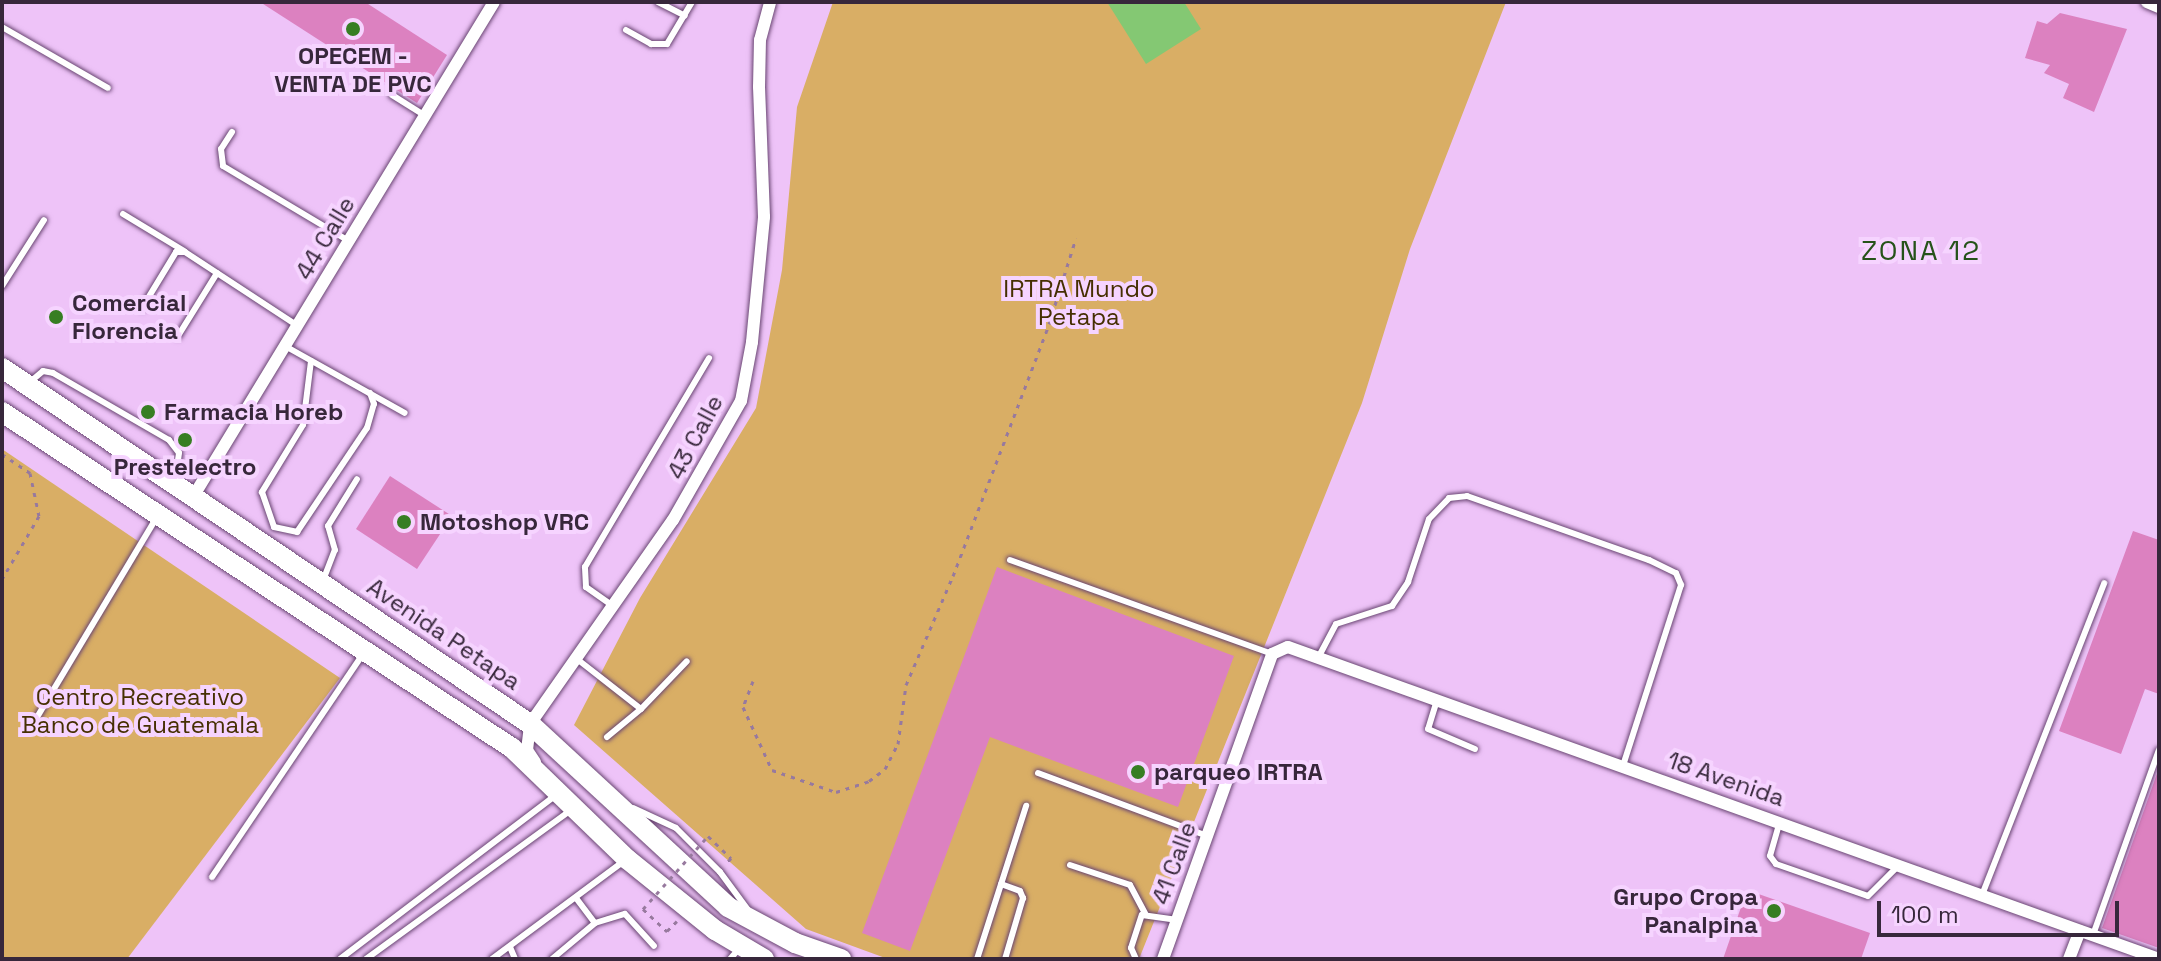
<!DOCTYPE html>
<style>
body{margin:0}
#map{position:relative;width:2161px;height:961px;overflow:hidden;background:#eec3f8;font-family:"Space Grotesk",sans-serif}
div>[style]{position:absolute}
.green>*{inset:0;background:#d9ae65}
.water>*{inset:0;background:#84c873}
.building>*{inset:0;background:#dc81c0}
.path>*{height:3px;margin-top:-1.5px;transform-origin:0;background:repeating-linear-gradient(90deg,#97799e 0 4px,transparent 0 10px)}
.roads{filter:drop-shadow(0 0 2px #694572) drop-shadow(0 0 2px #694572)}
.lane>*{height:6px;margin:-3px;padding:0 3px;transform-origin:3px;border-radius:3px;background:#fff}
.street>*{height:12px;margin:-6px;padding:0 6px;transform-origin:6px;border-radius:6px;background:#fff}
.primary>*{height:20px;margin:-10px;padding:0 10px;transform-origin:10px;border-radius:10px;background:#fff}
.path-bridge>*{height:3px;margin-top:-1.5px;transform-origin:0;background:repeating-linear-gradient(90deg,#97799e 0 4px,transparent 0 10px)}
.dots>*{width:22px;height:22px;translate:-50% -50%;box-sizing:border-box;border:4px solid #f6d4ff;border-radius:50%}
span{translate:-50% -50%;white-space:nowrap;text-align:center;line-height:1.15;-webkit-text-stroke:8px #f6d4ff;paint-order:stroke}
.poi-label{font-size:24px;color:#37273b;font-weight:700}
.left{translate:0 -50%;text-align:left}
.right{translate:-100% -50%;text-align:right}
.street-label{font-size:24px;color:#37273b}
.park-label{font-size:24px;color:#462f02}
.quarter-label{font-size:28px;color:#26531a;letter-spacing:2px}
.frame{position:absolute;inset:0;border:4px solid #37273b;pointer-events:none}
.scale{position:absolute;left:1877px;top:901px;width:242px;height:36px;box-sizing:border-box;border:4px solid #37273b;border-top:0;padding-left:10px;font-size:24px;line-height:28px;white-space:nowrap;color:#37273b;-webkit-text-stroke:6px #f6d4ff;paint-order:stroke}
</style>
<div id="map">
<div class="green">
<i style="clip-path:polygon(833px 2px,1506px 2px,1410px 249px,1362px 403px,1139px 959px,888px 959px,806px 929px,574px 725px,640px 598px,756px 408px,782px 270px,797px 107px)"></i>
<i style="clip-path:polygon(2px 449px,340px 678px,127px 959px,2px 959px)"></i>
</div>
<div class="water">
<i style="clip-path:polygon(1107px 2px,1184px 2px,1201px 29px,1146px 64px)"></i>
</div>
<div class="building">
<i style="clip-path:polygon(260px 2px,365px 2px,447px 55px,417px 103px)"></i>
<i style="clip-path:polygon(2060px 13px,2127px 29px,2094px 112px,2063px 98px,2069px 84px,2044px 73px,2050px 65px,2025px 58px,2037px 21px,2047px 24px)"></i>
<i style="clip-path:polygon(390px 476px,452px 516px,417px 569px,356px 529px)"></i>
<i style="clip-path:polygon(2133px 531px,2159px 540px,2159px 694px,2145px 689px,2121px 754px,2059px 731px)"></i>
<i style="clip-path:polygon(997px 567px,1234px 656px,1178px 807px,990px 737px,910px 951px,862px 933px)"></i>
<i style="clip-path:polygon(2159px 768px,2159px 948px,2102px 928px)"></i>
<i style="clip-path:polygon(1747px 890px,1870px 933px,1861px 959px,1723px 959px)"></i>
</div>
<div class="path">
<i style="left:2px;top:454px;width:34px;rotate:34deg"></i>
<i style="left:30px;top:473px;width:44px;rotate:78.2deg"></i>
<i style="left:39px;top:516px;width:73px;rotate:120.4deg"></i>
<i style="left:753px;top:681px;width:28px;rotate:111deg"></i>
<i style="left:743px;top:707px;width:69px;rotate:65.3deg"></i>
<i style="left:772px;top:770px;width:68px;rotate:19deg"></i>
<i style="left:836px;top:792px;width:35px;rotate:-18deg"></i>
<i style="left:869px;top:781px;width:20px;rotate:-37deg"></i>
<i style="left:885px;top:769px;width:28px;rotate:-63deg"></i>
<i style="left:898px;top:744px;width:60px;rotate:-82.3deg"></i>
<i style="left:906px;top:685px;width:119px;rotate:-66.7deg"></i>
<i style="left:953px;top:576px;width:270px;rotate:-69.1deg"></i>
<i style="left:1049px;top:324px;width:90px;rotate:-72.6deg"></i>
<i style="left:708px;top:836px;width:32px;rotate:44deg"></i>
<i style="left:731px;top:858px;width:8px;rotate:130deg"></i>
<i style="left:643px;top:909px;width:33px;rotate:43deg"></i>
<i style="left:667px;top:931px;width:14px;rotate:-45deg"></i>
</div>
<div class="roads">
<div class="lane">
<i style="left:658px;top:2px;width:30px;rotate:27deg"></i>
<i style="left:2px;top:27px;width:122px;rotate:29.9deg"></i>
<i style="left:626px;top:30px;width:29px;rotate:29deg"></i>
<i style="left:651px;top:44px;width:16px"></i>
<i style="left:667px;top:44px;width:49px;rotate:-59.2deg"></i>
<i style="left:392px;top:95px;width:38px;rotate:32deg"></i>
<i style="left:232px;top:132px;width:20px;rotate:123deg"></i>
<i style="left:221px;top:149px;width:17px;rotate:83deg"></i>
<i style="left:223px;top:166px;width:147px;rotate:30.8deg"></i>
<i style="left:123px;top:214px;width:71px;rotate:31.2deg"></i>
<i style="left:2px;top:286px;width:78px;rotate:-57.5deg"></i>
<i style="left:142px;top:308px;width:66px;rotate:-58.7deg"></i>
<i style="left:176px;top:252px;width:9px"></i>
<i style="left:185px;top:252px;width:135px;rotate:33.2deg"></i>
<i style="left:178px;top:336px;width:74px;rotate:-58.2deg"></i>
<i style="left:285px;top:346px;width:137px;rotate:29.2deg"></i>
<i style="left:311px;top:361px;width:64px;rotate:97.1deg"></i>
<i style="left:303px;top:425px;width:79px;rotate:121.5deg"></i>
<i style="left:262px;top:492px;width:37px;rotate:71deg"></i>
<i style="left:274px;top:527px;width:24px;rotate:12deg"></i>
<i style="left:297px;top:532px;width:125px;rotate:-56.1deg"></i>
<i style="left:367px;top:428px;width:25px;rotate:-74deg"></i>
<i style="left:374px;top:404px;width:12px;rotate:-110deg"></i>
<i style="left:30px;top:382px;width:17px;rotate:-40deg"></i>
<i style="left:43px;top:371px;width:10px;rotate:11deg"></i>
<i style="left:53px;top:373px;width:134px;rotate:30deg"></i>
<i style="left:169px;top:440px;width:16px;rotate:52deg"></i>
<i style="left:179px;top:453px;width:27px;rotate:98deg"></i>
<i style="left:1010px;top:560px;width:278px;rotate:19.7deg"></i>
<i style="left:324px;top:578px;width:30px;rotate:-69deg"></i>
<i style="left:335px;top:550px;width:25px;rotate:-106deg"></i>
<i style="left:328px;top:526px;width:55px;rotate:-58.3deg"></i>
<i style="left:613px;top:606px;width:33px;rotate:-145deg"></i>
<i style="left:586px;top:587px;width:20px;rotate:-93deg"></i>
<i style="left:585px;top:567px;width:243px;rotate:-59.3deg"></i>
<i style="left:1318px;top:658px;width:38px;rotate:-62deg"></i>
<i style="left:1336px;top:624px;width:59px;rotate:-17.8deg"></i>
<i style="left:1392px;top:606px;width:29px;rotate:-56deg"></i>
<i style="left:1408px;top:582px;width:66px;rotate:-71.6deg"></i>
<i style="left:1429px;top:519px;width:29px;rotate:-46deg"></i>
<i style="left:1449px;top:498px;width:18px;rotate:-6deg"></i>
<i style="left:1467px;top:496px;width:193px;rotate:19.4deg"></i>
<i style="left:1649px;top:560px;width:30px;rotate:26deg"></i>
<i style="left:1676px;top:573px;width:13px;rotate:67deg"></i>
<i style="left:1681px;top:585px;width:190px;rotate:107.8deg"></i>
<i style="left:577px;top:659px;width:81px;rotate:38deg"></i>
<i style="left:641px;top:709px;width:66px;rotate:-46.2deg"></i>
<i style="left:1437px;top:700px;width:30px;rotate:107deg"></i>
<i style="left:1428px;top:729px;width:51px;rotate:23.1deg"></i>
<i style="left:33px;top:724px;width:241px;rotate:-59.1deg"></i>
<i style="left:607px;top:737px;width:44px;rotate:-39.5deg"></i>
<i style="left:1038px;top:773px;width:180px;rotate:20.4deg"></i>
<i style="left:633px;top:808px;width:47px;rotate:24.9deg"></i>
<i style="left:676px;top:828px;width:62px;rotate:45deg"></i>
<i style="left:720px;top:872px;width:47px;rotate:53.6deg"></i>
<i style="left:1780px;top:821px;width:36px;rotate:106deg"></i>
<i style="left:1770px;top:856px;width:10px;rotate:53deg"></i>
<i style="left:1776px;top:864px;width:97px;rotate:19.2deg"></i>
<i style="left:1868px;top:896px;width:42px;rotate:-45deg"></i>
<i style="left:1070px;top:865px;width:63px;rotate:18.4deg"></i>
<i style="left:1130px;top:885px;width:32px;rotate:62deg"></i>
<i style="left:212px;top:877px;width:269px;rotate:-55.9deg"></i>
<i style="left:1001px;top:884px;width:20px;rotate:20deg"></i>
<i style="left:1020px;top:891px;width:8px;rotate:67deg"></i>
<i style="left:1023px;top:898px;width:64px;rotate:106.4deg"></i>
<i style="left:1982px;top:895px;width:335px;rotate:-68.6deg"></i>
<i style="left:576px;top:898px;width:31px;rotate:53deg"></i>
<i style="left:595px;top:923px;width:31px;rotate:-17deg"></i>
<i style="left:625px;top:914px;width:43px;rotate:47.8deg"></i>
<i style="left:2093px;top:935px;width:196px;rotate:-70.4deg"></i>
<i style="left:510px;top:947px;width:13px;rotate:67deg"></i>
<i style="left:340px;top:959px;width:270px;rotate:-37.2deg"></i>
<i style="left:366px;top:959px;width:252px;rotate:-36deg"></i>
<i style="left:492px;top:959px;width:164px;rotate:-36.6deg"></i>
<i style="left:552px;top:959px;width:56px;rotate:-39.9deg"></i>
<i style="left:730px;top:959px;width:13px;rotate:-48deg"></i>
<i style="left:977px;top:959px;width:161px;rotate:-72.2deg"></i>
<i style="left:1136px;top:959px;width:12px;rotate:-114deg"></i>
<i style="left:1131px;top:948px;width:35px;rotate:-72deg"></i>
<i style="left:1142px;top:915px;width:34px;rotate:8deg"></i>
</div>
<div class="street">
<i style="left:2147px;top:2px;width:13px;rotate:23deg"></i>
<i style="left:193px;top:497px;width:579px;rotate:-58.7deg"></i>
<i style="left:535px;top:762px;width:14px;rotate:-124deg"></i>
<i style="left:527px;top:750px;width:26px;rotate:-83deg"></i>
<i style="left:530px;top:724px;width:249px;rotate:-55deg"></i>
<i style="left:673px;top:520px;width:137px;rotate:-60.3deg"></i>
<i style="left:741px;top:401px;width:60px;rotate:-79.4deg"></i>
<i style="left:752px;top:342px;width:126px;rotate:-84.5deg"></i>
<i style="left:764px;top:217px;width:130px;rotate:-92.2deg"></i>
<i style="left:759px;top:87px;width:47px;rotate:-88.8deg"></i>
<i style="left:760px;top:40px;width:39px;rotate:-75deg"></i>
<i style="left:1163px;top:959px;width:324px;rotate:-70.3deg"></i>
<i style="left:1272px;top:654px;width:17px;rotate:-24deg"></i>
<i style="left:1288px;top:647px;width:925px;rotate:19.71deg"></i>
<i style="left:2069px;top:959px;width:30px;rotate:-69deg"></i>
</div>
<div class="primary">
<i style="left:2px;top:368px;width:637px;rotate:33.99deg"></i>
<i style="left:530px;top:724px;width:270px;rotate:42.7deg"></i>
<i style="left:728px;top:907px;width:76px;rotate:28.2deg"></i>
<i style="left:795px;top:943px;width:49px;rotate:19.2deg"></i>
<i style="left:2px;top:412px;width:611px;rotate:33.38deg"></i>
<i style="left:512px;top:748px;width:160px;rotate:44deg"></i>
<i style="left:627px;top:859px;width:113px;rotate:38.9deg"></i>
<i style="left:715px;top:930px;width:57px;rotate:30.6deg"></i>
</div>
</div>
<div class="path-bridge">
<i style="left:643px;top:909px;width:98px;rotate:-48.3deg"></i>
</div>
<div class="dots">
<i style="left:353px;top:29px;background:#377e23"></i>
<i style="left:56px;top:317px;background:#377e23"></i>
<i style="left:148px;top:412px;background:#377e23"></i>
<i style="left:185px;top:440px;background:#377e23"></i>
<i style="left:404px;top:522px;background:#377e23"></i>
<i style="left:1138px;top:772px;background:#377e23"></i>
<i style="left:1774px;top:911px;background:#377e23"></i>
</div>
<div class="poi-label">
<span style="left:353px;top:70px">OPECEM -<br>VENTA DE PVC</span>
<span class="left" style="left:72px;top:317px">Comercial<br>Florencia</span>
<span class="left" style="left:164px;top:412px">Farmacia Horeb</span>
<span style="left:185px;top:467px">Prestelectro</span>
<span class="left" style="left:420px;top:522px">Motoshop VRC</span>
<span class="left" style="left:1154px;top:772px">parqueo IRTRA</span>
<span class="right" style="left:1758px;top:911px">Grupo Cropa<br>Panalpina</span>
</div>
<div class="street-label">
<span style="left:325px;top:238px;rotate:-59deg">44 Calle</span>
<span style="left:695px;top:437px;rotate:-62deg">43 Calle</span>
<span style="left:444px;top:634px;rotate:34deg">Avenida Petapa</span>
<span style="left:1726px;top:779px;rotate:19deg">18 Avenida</span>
<span style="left:1174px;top:863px;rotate:-70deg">41 Calle</span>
</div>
<div class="park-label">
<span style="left:1079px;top:303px">IRTRA Mundo<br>Petapa</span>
<span style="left:140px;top:711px">Centro Recreativo<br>Banco de Guatemala</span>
</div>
<div class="quarter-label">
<span style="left:1921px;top:250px">ZONA 12</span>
</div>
<div class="frame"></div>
<div class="scale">100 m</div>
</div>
